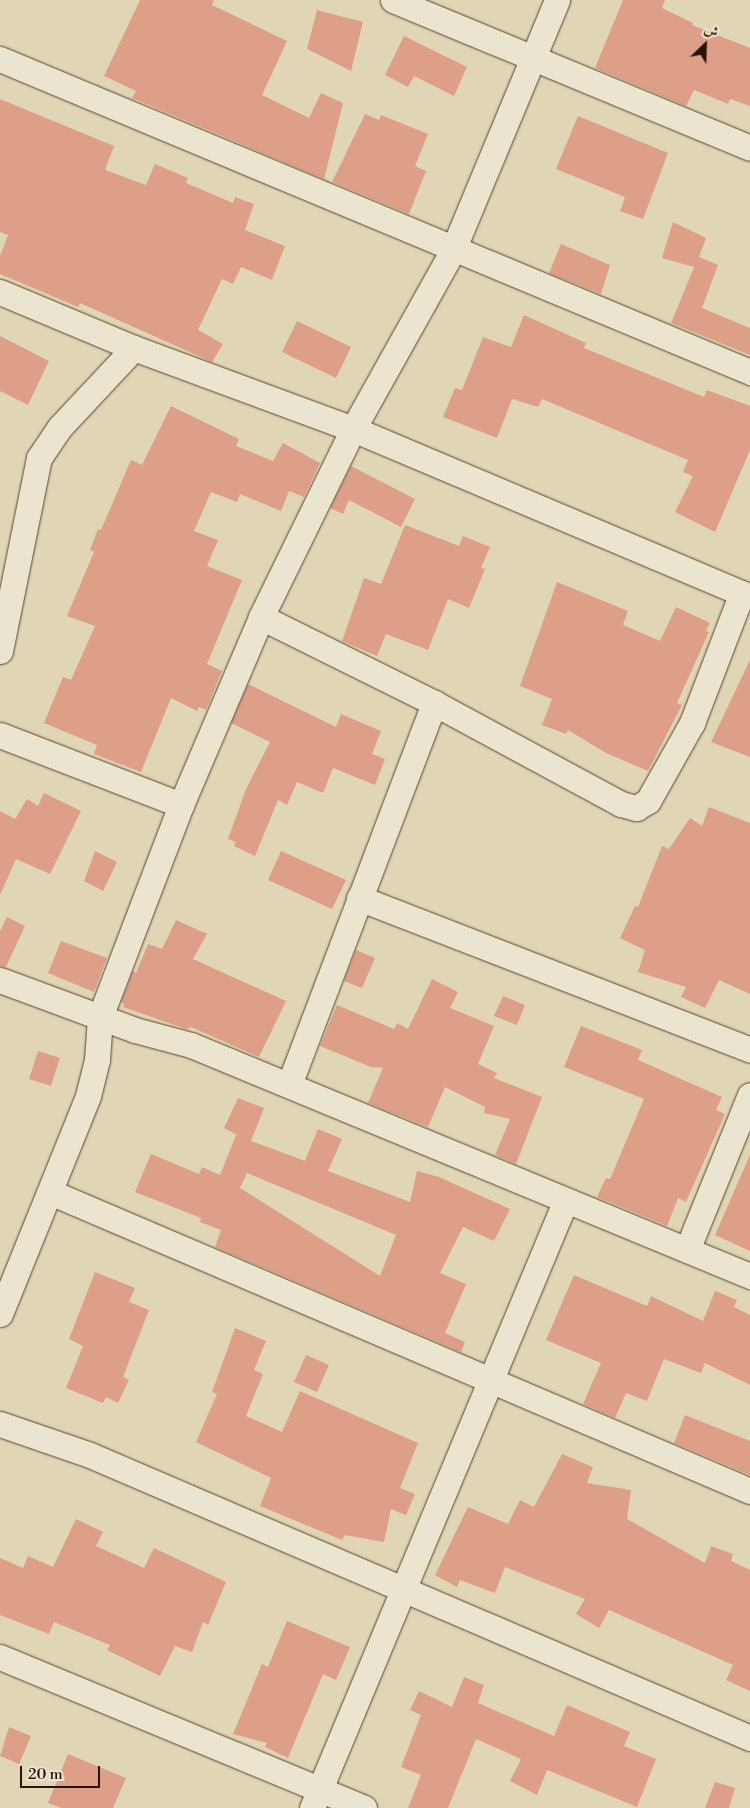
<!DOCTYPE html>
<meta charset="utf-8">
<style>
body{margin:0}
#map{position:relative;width:750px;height:1808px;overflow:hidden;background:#e0d6b5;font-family:"Libre Bodoni",Amiri,serif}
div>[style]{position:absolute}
.building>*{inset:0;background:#de9f88}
.roads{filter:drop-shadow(0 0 1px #58432d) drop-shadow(0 0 1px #58432d)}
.minor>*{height:25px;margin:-12.5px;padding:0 12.5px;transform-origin:12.5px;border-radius:12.5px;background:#ebe4cf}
span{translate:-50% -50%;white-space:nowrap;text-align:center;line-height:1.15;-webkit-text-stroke:4.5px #ebe4cf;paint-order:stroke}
.north{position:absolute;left:680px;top:20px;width:50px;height:50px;-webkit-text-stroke:4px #ebe4cf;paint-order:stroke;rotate:24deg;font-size:14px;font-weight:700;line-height:20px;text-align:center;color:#2a1200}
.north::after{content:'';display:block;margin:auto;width:18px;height:22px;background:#2a1200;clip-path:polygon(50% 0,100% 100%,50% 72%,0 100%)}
.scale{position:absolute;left:20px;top:1766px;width:80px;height:22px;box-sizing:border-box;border:2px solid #2a1200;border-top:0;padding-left:6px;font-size:15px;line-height:18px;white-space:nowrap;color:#2a1200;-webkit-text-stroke:4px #ebe4cf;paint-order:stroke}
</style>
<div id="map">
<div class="building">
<i style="clip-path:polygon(140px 0,214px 0,212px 5px,287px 41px,262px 95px,309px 118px,321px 93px,343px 103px,324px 179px,132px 98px,136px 91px,104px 76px)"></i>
<i style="clip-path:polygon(623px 0,665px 0,662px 8px,693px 23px,692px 25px,750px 48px,750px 106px,730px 99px,728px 104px,694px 90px,686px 106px,595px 68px)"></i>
<i style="clip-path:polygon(317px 10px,363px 22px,351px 71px,307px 49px)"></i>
<i style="clip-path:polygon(404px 36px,467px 67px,454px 96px,414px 76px,408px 87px,385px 75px)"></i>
<i style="clip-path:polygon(0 99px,114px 146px,105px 170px,146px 185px,155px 164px,188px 178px,186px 183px,233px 203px,235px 197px,254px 204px,245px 230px,285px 246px,272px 280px,241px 267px,233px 284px,222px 279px,198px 330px,223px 344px,212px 362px,80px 303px,78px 307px,0 274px,0 256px,8px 235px,0 232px)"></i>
<i style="clip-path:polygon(365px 114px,379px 120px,381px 115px,428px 134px,415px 166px,426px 171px,409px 214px,332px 182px)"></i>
<i style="clip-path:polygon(578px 116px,668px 153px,643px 219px,620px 211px,625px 197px,556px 169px)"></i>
<i style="clip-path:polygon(673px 222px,706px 238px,699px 257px,718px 265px,702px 308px,750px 328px,750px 355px,671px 323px,694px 267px,662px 258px)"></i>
<i style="clip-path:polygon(561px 244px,610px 265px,601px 294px,549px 273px)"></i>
<i style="clip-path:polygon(524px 315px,586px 343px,584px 348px,704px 397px,707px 390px,750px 406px,750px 450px,715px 532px,675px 512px,693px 476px,683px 472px,688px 460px,542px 399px,538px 407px,512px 399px,497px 438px,443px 417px,455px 388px,462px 390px,483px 337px,511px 347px)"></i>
<i style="clip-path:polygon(297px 321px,351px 347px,336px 378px,282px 352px)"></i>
<i style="clip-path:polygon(0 336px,49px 361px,28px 405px,0 391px)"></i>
<i style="clip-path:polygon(171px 406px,239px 439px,236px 446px,273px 461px,283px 443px,320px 463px,304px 497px,289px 491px,281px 511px,240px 494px,237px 502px,211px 492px,194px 531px,218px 540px,207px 566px,242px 580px,207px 664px,222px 671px,206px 710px,199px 707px,197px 711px,171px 698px,141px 772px,94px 754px,97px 745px,44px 723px,63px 677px,71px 680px,95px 626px,67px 616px,94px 552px,90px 550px,98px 529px,101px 530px,131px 460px,142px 465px)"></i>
<i style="clip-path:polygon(351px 466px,415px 499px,401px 527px,349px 500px,343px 514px,330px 508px)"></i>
<i style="clip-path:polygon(405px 525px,459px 546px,463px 536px,490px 547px,481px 568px,485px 569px,469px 608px,448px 599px,428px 650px,386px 634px,377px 656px,342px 641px,364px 578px,381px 584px)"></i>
<i style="clip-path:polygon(557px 582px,628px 611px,623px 625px,660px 641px,676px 607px,710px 623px,706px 631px,709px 632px,677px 703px,682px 705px,648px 771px,606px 753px,568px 730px,566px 734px,542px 725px,552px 699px,520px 686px)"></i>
<i style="clip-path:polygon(750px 660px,750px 757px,711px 742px)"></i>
<i style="clip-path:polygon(248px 684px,336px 727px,341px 714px,381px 731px,372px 754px,385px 759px,375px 785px,333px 768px,323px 793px,297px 782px,287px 805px,278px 800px,255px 856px,234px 846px,236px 842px,228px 839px,246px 789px,270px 742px,231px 723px)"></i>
<i style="clip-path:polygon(44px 793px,81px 811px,50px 874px,16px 859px,0 895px,0 811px,15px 819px,27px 799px,38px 806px)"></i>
<i style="clip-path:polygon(709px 807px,750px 823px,750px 994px,719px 980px,705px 1008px,681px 997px,686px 987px,638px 972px,645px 950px,620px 938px,635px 906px,638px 907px,662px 846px,669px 849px,690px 818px,702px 826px)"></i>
<i style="clip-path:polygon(95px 851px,117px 862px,103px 891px,84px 881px)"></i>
<i style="clip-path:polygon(281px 851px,346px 880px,332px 909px,268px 880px)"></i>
<i style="clip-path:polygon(7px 917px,25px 926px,6px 967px,0 966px,0 931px)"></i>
<i style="clip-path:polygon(176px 920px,207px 934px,193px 959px,286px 1001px,259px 1057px,191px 1027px,186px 1029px,123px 1007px,124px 1004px,121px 1002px,133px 971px,136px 973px,148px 944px,162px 949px)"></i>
<i style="clip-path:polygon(61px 941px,107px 958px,94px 992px,48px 973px)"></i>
<i style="clip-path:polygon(356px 950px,375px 958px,362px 988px,344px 981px)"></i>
<i style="clip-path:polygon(432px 979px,458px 992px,450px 1008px,494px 1026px,478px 1064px,497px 1073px,494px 1078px,542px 1097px,516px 1164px,495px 1155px,510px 1119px,484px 1113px,485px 1107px,445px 1087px,428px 1127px,368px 1103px,383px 1068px,371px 1067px,320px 1046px,337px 1005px,394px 1029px,397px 1023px,408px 1029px)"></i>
<i style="clip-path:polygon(503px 996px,525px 1005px,517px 1025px,494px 1016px)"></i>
<i style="clip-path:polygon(581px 1026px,642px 1050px,638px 1060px,722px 1097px,716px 1110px,725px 1114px,686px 1202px,678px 1198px,667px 1226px,597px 1197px,606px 1178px,610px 1179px,644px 1099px,564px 1067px)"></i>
<i style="clip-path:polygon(38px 1051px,60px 1058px,51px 1086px,29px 1079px)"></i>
<i style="clip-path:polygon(evenodd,238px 1098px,264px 1108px,251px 1141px,305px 1161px,318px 1129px,342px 1139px,328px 1171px,410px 1202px,417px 1171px,439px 1177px,510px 1209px,494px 1241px,463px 1227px,440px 1273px,466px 1284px,445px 1333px,465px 1342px,461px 1352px,215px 1247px,221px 1230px,200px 1222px,201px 1218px,135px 1192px,151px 1154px,199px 1174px,202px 1167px,220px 1175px,236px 1135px,241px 1137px,224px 1128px,238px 1098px,247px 1173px,396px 1235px,380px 1276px,240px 1188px,247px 1173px)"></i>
<i style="clip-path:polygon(750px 1155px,750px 1251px,715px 1235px)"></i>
<i style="clip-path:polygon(95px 1272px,135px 1288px,129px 1302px,149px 1310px,123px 1377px,129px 1380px,118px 1403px,106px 1397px,103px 1403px,66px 1388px,83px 1346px,69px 1339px)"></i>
<i style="clip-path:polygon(574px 1275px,647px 1306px,651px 1296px,703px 1321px,715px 1291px,737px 1300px,734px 1307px,750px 1315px,750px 1385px,705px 1363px,701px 1373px,664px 1359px,647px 1401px,626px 1393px,615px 1418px,583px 1404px,601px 1363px,546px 1340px)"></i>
<i style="clip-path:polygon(235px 1328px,266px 1341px,254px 1370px,263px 1374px,246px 1416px,282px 1432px,300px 1391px,418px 1443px,400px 1488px,415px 1494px,406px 1515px,391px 1509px,384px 1542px,345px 1535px,342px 1540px,260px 1506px,271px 1478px,196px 1442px,217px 1394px,212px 1392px)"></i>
<i style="clip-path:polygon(306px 1355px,329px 1365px,317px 1392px,294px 1382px)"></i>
<i style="clip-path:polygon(685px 1415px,750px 1441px,750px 1475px,674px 1443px)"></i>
<i style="clip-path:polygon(562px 1454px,593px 1467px,587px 1483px,631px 1490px,627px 1519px,705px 1563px,711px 1546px,733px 1554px,731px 1561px,750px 1570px,750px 1691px,726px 1680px,733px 1665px,609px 1610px,599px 1628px,576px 1614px,585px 1599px,505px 1567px,495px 1593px,460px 1580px,457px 1587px,435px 1575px,468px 1507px,508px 1524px,520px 1500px,534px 1507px)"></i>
<i style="clip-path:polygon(76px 1519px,103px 1532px,96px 1546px,144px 1568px,154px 1548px,226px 1582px,208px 1625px,203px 1622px,192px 1652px,175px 1646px,160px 1676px,107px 1650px,110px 1645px,54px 1622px,49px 1634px,0 1615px,0 1558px,23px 1568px,28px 1556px,53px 1567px)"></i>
<i style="clip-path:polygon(287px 1621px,350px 1647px,336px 1680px,323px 1674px,288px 1758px,265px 1747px,267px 1743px,233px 1734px,262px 1664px,268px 1667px)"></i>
<i style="clip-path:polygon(464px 1677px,484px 1685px,478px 1703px,554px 1736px,567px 1705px,630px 1732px,624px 1746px,656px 1759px,637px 1807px,547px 1770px,537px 1795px,510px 1781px,521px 1759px,476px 1739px,448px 1808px,408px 1808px,421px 1775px,401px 1767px,421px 1715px,410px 1710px,419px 1691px,452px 1707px)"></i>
<i style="clip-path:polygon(9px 1727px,31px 1736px,19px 1764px,0 1756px)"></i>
<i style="clip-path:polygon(68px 1754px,126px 1778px,113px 1808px,61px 1808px,48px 1803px)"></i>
<i style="clip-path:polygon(715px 1782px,735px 1788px,729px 1808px,705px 1808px)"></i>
</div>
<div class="roads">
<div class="minor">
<i style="left:393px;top:0;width:386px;rotate:22.5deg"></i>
<i style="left:0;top:59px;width:813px;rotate:22.65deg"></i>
<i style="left:0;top:292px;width:145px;rotate:22.7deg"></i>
<i style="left:134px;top:348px;width:233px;rotate:20.3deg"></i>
<i style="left:353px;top:429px;width:431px;rotate:22.9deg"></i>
<i style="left:261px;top:617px;width:193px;rotate:26.4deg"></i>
<i style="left:434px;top:703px;width:213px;rotate:28.4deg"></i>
<i style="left:621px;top:804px;width:16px;rotate:15deg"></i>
<i style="left:636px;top:808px;width:14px;rotate:-30deg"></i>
<i style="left:648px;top:801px;width:90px;rotate:-60.6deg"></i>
<i style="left:692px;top:723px;width:139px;rotate:-69deg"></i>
<i style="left:0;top:651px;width:197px;rotate:-78.6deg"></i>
<i style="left:39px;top:458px;width:37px;rotate:-56deg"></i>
<i style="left:60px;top:427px;width:108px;rotate:-46.9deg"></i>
<i style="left:0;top:735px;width:194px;rotate:21.1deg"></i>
<i style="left:359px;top:898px;width:420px;rotate:21.2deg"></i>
<i style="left:0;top:980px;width:144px;rotate:20.3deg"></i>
<i style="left:135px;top:1030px;width:58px;rotate:15deg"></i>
<i style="left:191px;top:1045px;width:605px;rotate:22.45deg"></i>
<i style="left:289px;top:1085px;width:409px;rotate:-69.2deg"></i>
<i style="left:50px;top:1192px;width:761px;rotate:23.13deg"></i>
<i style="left:687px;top:1250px;width:167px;rotate:-67.9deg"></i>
<i style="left:0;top:1314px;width:235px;rotate:-68deg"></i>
<i style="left:88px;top:1096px;width:37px;rotate:-76deg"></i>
<i style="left:97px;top:1060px;width:43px;rotate:-86deg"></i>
<i style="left:100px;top:1017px;width:227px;rotate:-69.1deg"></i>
<i style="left:181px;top:805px;width:204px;rotate:-66.9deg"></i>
<i style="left:261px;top:617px;width:209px;rotate:-63.9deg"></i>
<i style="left:353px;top:429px;width:205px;rotate:-60.8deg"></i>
<i style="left:453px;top:250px;width:271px;rotate:-67.4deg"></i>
<i style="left:0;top:1424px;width:95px;rotate:19deg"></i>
<i style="left:90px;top:1455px;width:718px;rotate:23.21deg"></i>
<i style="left:0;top:1657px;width:394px;rotate:22.5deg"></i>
<i style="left:312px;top:1808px;width:657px;rotate:-67.34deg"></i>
</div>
</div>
<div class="north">ش</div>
<div class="scale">20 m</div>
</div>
